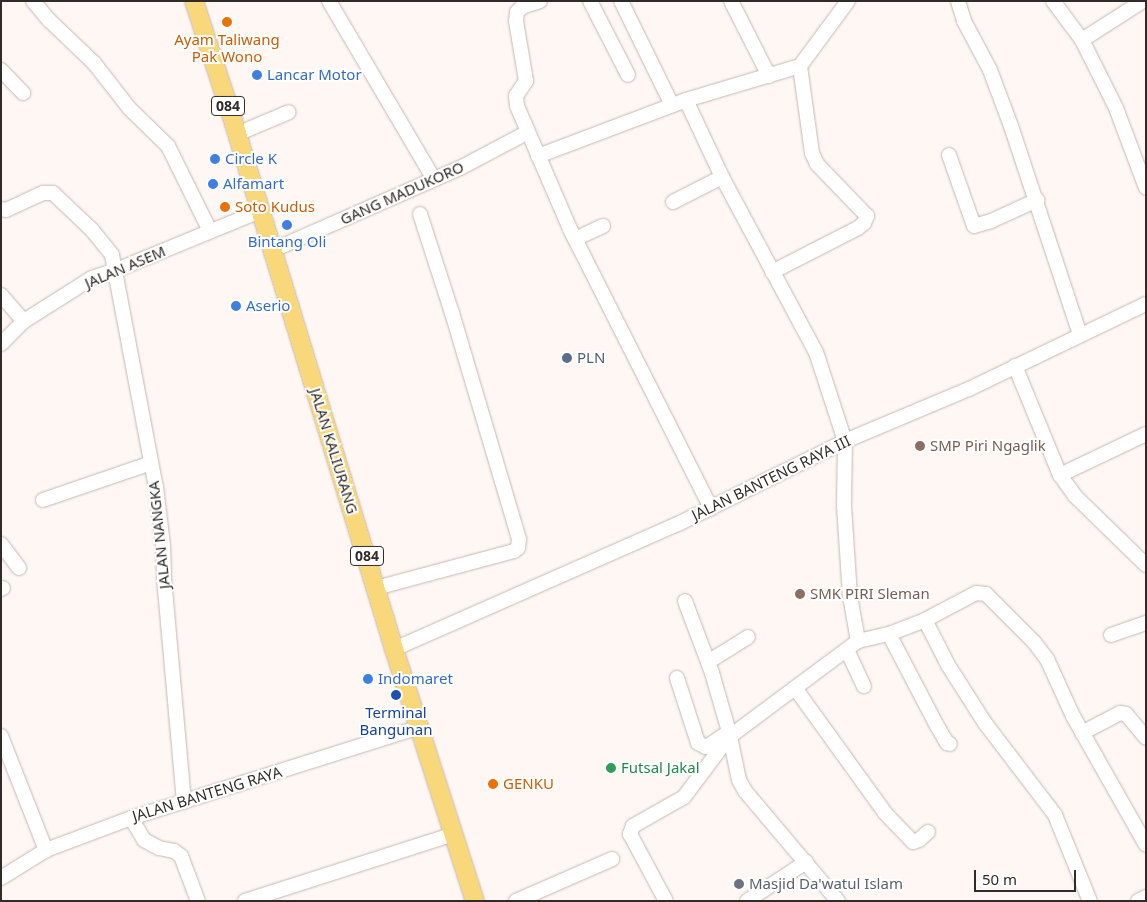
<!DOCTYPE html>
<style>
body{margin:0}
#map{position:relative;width:1147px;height:902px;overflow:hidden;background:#fef7f3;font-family:"Noto Sans",sans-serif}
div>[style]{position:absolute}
.roads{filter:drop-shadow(0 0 1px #c5b8b3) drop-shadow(0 0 1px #c5b8b3)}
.minor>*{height:14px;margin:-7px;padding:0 7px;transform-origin:7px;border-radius:7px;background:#fff}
.major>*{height:18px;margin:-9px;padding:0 9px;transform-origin:9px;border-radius:9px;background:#f8d87a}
.dots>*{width:14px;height:14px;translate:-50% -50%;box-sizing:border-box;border:2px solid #fff;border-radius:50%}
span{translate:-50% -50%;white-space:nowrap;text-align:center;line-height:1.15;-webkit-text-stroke:4px #fff;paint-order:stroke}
.shield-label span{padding:1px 4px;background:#fff;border:1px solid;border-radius:4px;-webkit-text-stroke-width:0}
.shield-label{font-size:14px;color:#302b29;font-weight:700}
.food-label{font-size:15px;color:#c56008}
.left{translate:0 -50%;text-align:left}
.shop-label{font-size:15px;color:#366cbe}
.street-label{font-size:15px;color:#302b29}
.service-label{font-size:15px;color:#4e5e75}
.education-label{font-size:15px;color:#785e54}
.transit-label{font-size:15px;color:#164399}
.leisure-label{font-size:15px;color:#27864d}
.worship-label{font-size:15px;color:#5b616d}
.frame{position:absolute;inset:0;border:2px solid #302b29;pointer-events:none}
.scale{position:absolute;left:974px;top:870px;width:102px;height:22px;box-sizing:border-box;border:2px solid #302b29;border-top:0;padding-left:6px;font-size:15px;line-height:18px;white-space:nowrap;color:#302b29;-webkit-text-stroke:4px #fff;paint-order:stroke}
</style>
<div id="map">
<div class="roads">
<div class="minor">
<i style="left:33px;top:1px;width:26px;rotate:50deg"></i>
<i style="left:50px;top:21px;width:61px;rotate:43.7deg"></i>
<i style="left:94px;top:63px;width:58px;rotate:52deg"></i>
<i style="left:130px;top:109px;width:53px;rotate:44.2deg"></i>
<i style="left:168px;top:146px;width:95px;rotate:63.7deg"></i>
<i style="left:329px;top:1px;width:207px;rotate:59.5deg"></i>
<i style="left:540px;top:1px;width:19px;rotate:162deg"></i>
<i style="left:522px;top:7px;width:7px;rotate:135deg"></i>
<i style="left:517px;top:12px;width:9px;rotate:96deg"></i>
<i style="left:516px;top:21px;width:61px;rotate:80.5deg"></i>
<i style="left:526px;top:81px;width:18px;rotate:124deg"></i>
<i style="left:516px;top:96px;width:10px;rotate:84deg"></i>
<i style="left:517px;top:106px;width:134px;rotate:66.7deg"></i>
<i style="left:570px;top:229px;width:313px;rotate:63.2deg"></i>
<i style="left:590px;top:1px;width:83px;rotate:62.8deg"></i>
<i style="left:621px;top:1px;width:116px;rotate:63.9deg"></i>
<i style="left:731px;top:1px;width:84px;rotate:63.1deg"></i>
<i style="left:958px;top:1px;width:21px;rotate:73deg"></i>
<i style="left:964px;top:21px;width:55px;rotate:62deg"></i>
<i style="left:990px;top:70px;width:60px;rotate:69.4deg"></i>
<i style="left:1011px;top:126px;width:220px;rotate:71.7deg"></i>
<i style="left:1053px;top:1px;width:49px;rotate:53.4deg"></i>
<i style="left:1082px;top:40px;width:76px;rotate:63.4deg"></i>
<i style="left:1116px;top:108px;width:85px;rotate:69.4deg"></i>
<i style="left:1082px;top:40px;width:72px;rotate:-32.6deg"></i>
<i style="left:1px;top:70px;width:32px;rotate:46deg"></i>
<i style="left:686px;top:100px;width:119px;rotate:-16.6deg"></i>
<i style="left:237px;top:134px;width:56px;rotate:-22.9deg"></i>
<i style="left:949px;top:155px;width:75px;rotate:70.6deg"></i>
<i style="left:974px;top:226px;width:18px;rotate:-16deg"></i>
<i style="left:991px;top:221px;width:51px;rotate:-24.5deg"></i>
<i style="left:538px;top:156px;width:158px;rotate:-20.7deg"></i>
<i style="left:686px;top:100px;width:85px;rotate:64.9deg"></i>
<i style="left:722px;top:177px;width:199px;rotate:61.8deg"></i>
<i style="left:816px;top:352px;width:94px;rotate:72deg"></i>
<i style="left:845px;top:441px;width:65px;rotate:90.9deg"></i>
<i style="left:844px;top:506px;width:90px;rotate:86.2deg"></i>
<i style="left:850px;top:596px;width:46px;rotate:79.9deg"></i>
<i style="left:858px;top:641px;width:161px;rotate:143.3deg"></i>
<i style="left:729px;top:737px;width:75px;rotate:126.9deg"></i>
<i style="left:684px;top:797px;width:59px;rotate:150.4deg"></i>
<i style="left:633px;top:826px;width:9px;rotate:111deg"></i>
<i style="left:630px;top:834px;width:76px;rotate:61.8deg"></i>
<i style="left:673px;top:202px;width:55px;rotate:-27deg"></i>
<i style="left:1px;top:209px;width:5px;rotate:11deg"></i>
<i style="left:6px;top:210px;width:41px;rotate:-24.7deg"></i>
<i style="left:43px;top:193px;width:10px"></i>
<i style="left:53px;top:193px;width:54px;rotate:43.5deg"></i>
<i style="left:92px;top:230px;width:32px;rotate:51deg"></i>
<i style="left:112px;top:255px;width:236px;rotate:79.3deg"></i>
<i style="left:156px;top:487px;width:58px;rotate:83.1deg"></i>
<i style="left:163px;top:545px;width:33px;rotate:88deg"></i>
<i style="left:164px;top:578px;width:225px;rotate:84.9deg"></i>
<i style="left:575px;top:239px;width:31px;rotate:-25deg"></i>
<i style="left:273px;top:250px;width:204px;rotate:-23.7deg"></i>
<i style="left:460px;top:168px;width:77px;rotate:-27.9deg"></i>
<i style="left:772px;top:272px;width:97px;rotate:-27.1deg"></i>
<i style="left:858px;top:228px;width:8px;rotate:-40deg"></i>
<i style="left:864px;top:223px;width:8px;rotate:-67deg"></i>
<i style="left:867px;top:216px;width:72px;rotate:-133.9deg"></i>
<i style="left:817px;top:164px;width:12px;rotate:-114deg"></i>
<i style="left:812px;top:153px;width:88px;rotate:-97.9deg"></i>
<i style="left:800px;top:66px;width:81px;rotate:-53.6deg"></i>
<i style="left:1px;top:295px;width:35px;rotate:49deg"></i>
<i style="left:1px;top:344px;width:33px;rotate:-45deg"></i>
<i style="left:24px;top:321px;width:80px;rotate:-32.3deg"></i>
<i style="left:92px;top:278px;width:25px;rotate:-18deg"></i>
<i style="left:116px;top:270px;width:156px;rotate:-22.3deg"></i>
<i style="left:1015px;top:366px;width:118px;rotate:67.6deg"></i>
<i style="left:1060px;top:475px;width:26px;rotate:54deg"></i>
<i style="left:1075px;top:496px;width:99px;rotate:44.2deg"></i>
<i style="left:1060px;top:475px;width:95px;rotate:-25.5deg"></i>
<i style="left:43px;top:500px;width:114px;rotate:-18.9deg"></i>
<i style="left:1px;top:544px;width:30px;rotate:53deg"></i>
<i style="left:376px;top:588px;width:143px;rotate:-15deg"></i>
<i style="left:514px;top:551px;width:5px;rotate:-37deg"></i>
<i style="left:518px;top:548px;width:9px;rotate:-84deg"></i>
<i style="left:519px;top:539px;width:236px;rotate:-106.5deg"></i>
<i style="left:452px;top:313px;width:104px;rotate:-107.9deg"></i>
<i style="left:1px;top:589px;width:2px;rotate:-27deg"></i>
<i style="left:685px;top:601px;width:77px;rotate:69.4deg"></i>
<i style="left:712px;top:673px;width:61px;rotate:73.9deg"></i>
<i style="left:729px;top:732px;width:49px;rotate:78.2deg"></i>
<i style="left:739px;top:780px;width:13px;rotate:61deg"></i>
<i style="left:745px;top:791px;width:144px;rotate:49.8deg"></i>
<i style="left:925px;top:620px;width:51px;rotate:62.9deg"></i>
<i style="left:948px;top:665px;width:69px;rotate:57.5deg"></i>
<i style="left:985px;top:723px;width:116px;rotate:52.7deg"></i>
<i style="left:1055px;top:815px;width:93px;rotate:67.9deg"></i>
<i style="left:889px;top:634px;width:102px;rotate:62.4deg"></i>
<i style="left:936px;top:724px;width:22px;rotate:60deg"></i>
<i style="left:947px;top:743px;width:3px;rotate:18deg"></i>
<i style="left:1111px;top:635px;width:37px;rotate:-19deg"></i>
<i style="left:858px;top:641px;width:32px;rotate:-13deg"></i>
<i style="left:889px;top:634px;width:39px;rotate:-21deg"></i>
<i style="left:925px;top:620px;width:58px;rotate:-27.9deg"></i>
<i style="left:976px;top:593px;width:10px;rotate:6deg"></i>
<i style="left:986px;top:594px;width:68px;rotate:45deg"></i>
<i style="left:1034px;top:642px;width:21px;rotate:53deg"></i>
<i style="left:1047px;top:659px;width:63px;rotate:65.5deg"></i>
<i style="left:1073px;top:716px;width:148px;rotate:60.5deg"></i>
<i style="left:394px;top:649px;width:310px;rotate:-23.8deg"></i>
<i style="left:678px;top:524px;width:186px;rotate:-26.4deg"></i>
<i style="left:845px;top:441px;width:134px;rotate:-22.8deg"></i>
<i style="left:969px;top:389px;width:196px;rotate:-25.7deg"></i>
<i style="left:847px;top:650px;width:40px;rotate:65deg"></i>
<i style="left:708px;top:662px;width:47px;rotate:-32deg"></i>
<i style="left:677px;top:678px;width:68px;rotate:72.1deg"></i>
<i style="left:698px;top:743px;width:9px;rotate:27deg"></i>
<i style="left:706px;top:747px;width:24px;rotate:-33deg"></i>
<i style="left:795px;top:688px;width:154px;rotate:54.2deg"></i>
<i style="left:885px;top:813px;width:40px;rotate:46deg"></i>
<i style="left:913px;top:842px;width:6px;rotate:-18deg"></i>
<i style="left:919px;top:840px;width:12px;rotate:-42deg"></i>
<i style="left:1082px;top:733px;width:43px;rotate:-27.8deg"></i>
<i style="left:1120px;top:713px;width:6px;rotate:9deg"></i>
<i style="left:1126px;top:714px;width:31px;rotate:50deg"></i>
<i style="left:1px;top:736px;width:123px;rotate:68.5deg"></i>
<i style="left:131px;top:818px;width:26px;rotate:59deg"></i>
<i style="left:144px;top:840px;width:17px;rotate:28deg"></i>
<i style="left:159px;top:848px;width:15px;rotate:11deg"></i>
<i style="left:174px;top:851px;width:9px;rotate:36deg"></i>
<i style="left:181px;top:856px;width:48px;rotate:69.3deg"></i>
<i style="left:1px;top:878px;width:53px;rotate:-31.9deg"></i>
<i style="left:46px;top:850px;width:91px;rotate:-20.6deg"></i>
<i style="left:131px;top:818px;width:302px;rotate:-17.5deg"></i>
<i style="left:245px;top:901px;width:219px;rotate:-17.8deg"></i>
<i style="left:516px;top:901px;width:105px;rotate:-23.6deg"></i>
<i style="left:747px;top:901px;width:71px;rotate:-33.5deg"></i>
<i style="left:1138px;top:901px;width:9px;rotate:-27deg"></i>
</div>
<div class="major">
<i style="left:194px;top:1px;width:122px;rotate:71.9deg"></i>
<i style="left:232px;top:117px;width:556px;rotate:73.06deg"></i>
<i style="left:394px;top:649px;width:265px;rotate:72.2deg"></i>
</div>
</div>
<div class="dots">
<i style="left:227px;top:22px;background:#e8710a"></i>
<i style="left:257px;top:75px;background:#3f7fe0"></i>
<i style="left:215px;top:159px;background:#3f7fe0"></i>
<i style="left:213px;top:184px;background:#3f7fe0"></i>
<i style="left:225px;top:207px;background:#e8710a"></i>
<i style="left:287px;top:225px;background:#3f7fe0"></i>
<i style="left:236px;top:306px;background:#3f7fe0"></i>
<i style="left:567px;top:358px;background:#5c6f8a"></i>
<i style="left:920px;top:446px;background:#8d6e63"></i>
<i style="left:800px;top:594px;background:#8d6e63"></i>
<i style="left:368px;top:679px;background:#3f7fe0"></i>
<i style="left:396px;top:695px;background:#1a4fb4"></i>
<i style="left:611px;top:768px;background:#2e9e5b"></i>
<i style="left:493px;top:784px;background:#e8710a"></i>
<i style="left:739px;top:884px;background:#6b7280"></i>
</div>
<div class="shield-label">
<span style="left:228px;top:106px">084</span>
<span style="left:367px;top:556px">084</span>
</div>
<div class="food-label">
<span style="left:227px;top:48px">Ayam Taliwang<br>Pak Wono</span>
<span class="left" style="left:235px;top:207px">Soto Kudus</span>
<span class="left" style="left:503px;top:784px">GENKU</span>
</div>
<div class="shop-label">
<span class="left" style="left:267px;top:75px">Lancar Motor</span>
<span class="left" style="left:225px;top:159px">Circle K</span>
<span class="left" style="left:223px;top:184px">Alfamart</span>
<span style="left:287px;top:242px">Bintang Oli</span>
<span class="left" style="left:246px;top:306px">Aserio</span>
<span class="left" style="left:378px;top:679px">Indomaret</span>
</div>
<div class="street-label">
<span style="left:402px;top:193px;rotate:-24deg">GANG MADUKORO</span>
<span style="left:125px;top:267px;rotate:-23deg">JALAN ASEM</span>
<span style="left:334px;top:451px;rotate:73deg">JALAN KALIURANG</span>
<span style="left:771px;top:478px;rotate:-26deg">JALAN BANTENG RAYA III</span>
<span style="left:159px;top:535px;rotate:-96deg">JALAN NANGKA</span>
<span style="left:207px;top:794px;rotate:-17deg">JALAN BANTENG RAYA</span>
</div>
<div class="service-label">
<span class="left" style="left:577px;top:358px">PLN</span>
</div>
<div class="education-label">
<span class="left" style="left:930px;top:446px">SMP Piri Ngaglik</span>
<span class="left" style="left:810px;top:594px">SMK PIRI Sleman</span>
</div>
<div class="transit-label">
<span style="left:396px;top:721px">Terminal<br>Bangunan</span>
</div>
<div class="leisure-label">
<span class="left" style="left:621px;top:768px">Futsal Jakal</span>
</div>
<div class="worship-label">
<span class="left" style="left:749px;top:884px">Masjid Da'watul Islam</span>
</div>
<div class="frame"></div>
<div class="scale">50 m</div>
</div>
